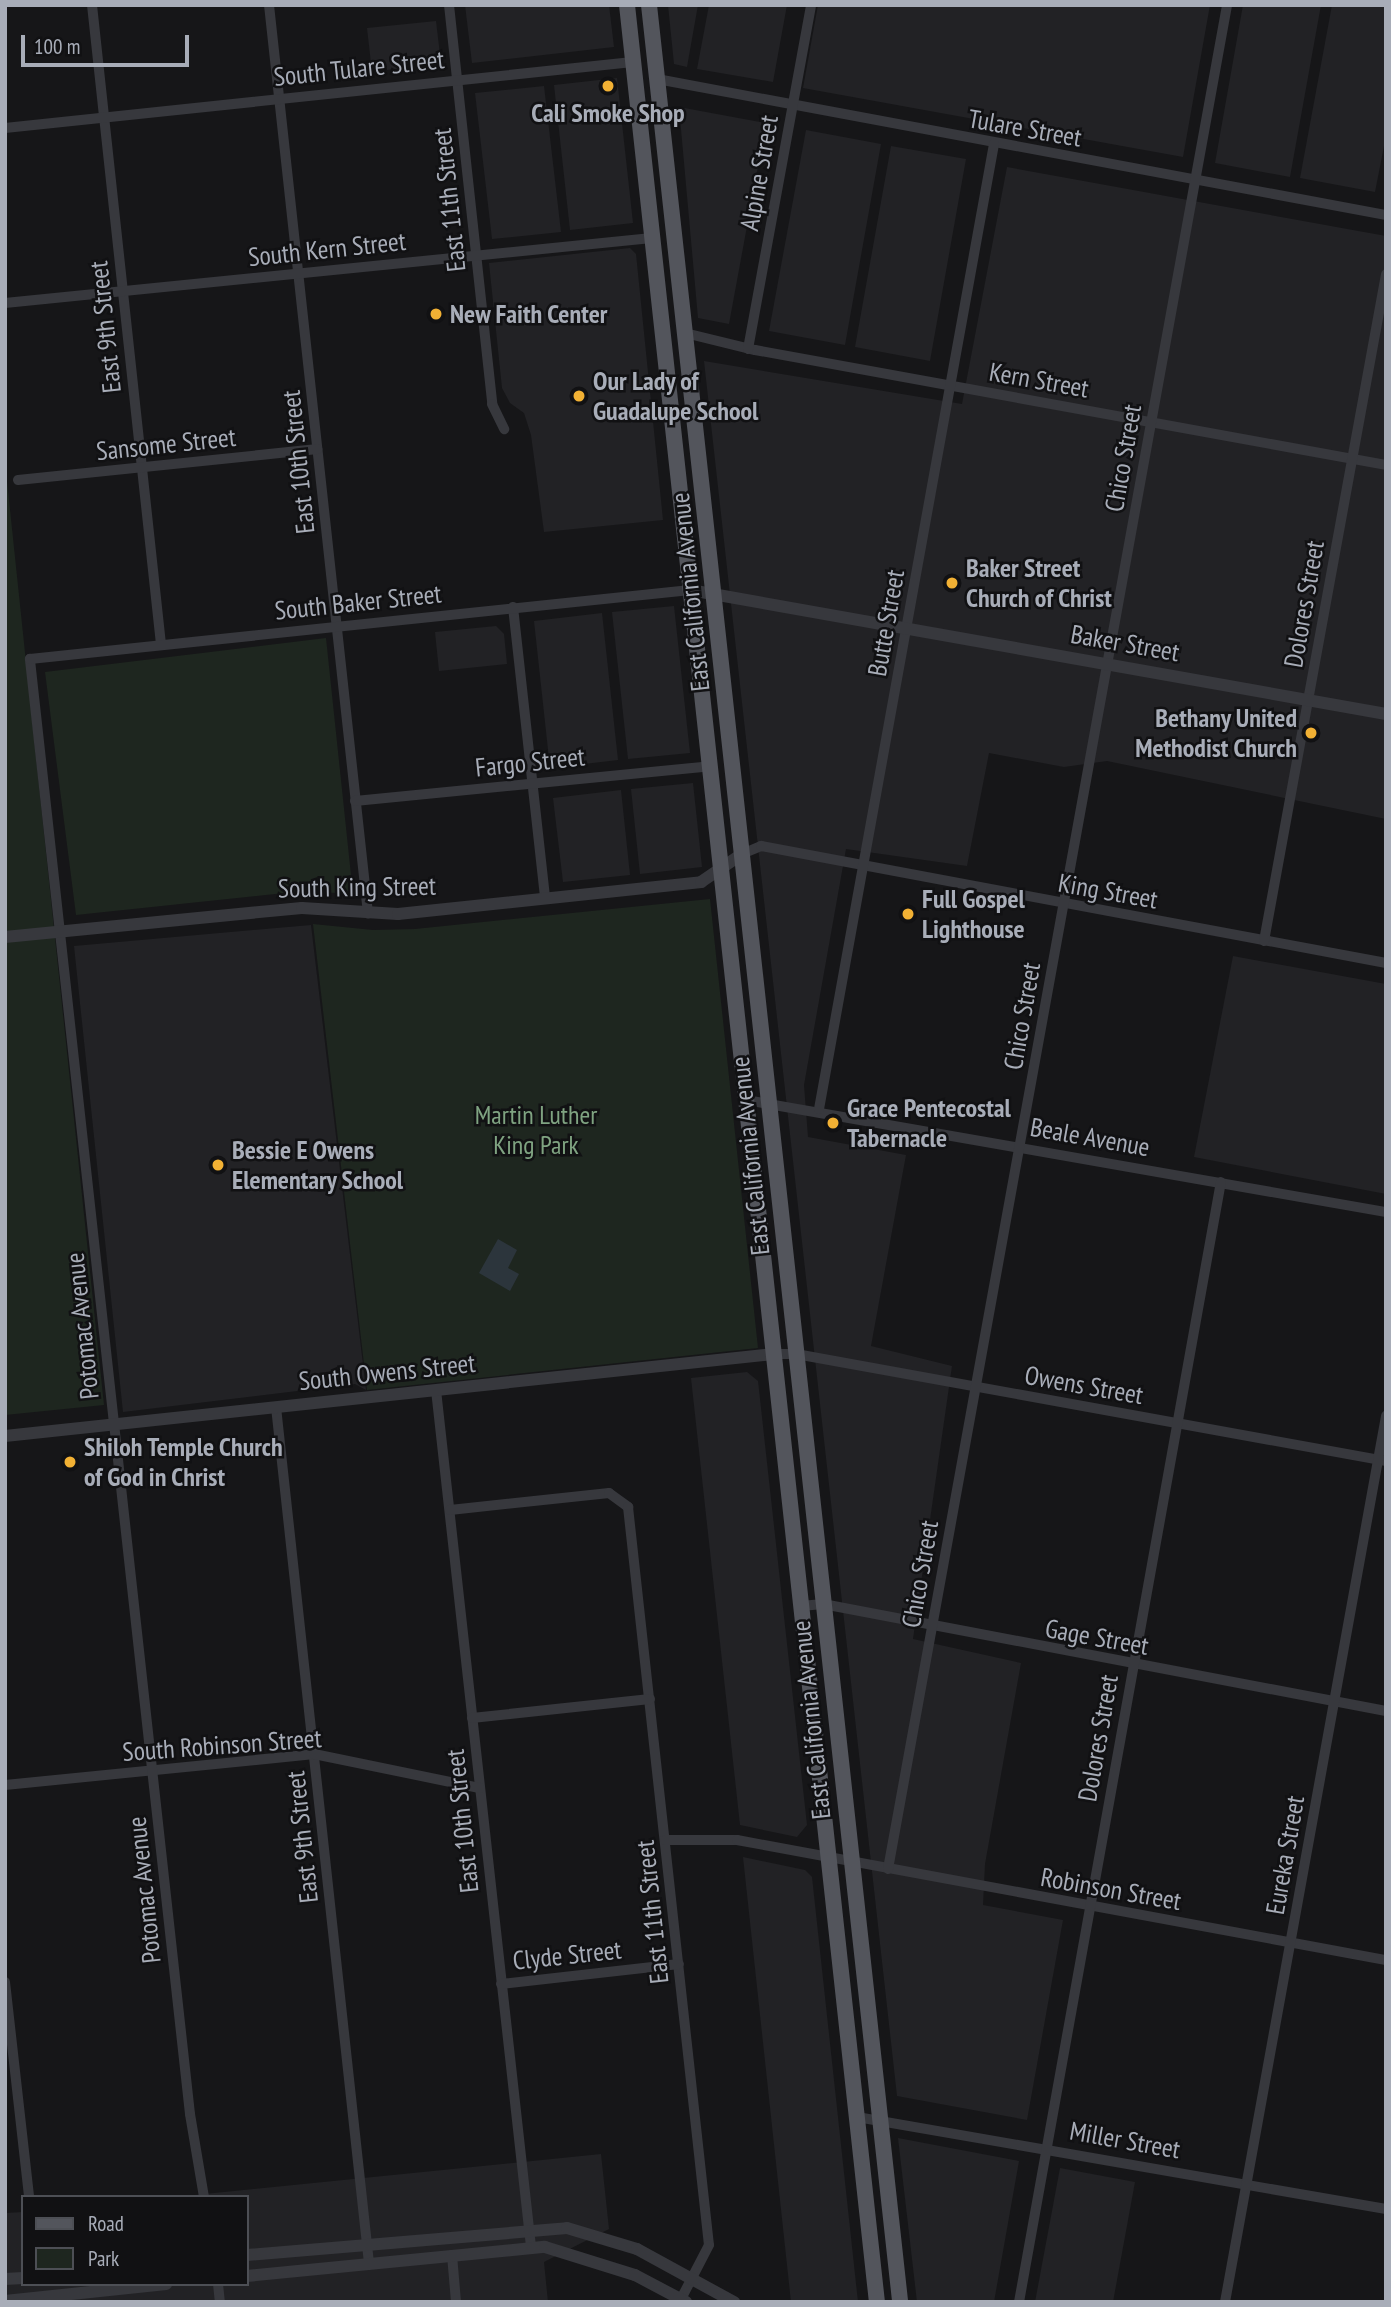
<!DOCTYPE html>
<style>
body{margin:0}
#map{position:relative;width:1391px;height:2307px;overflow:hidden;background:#161618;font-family:"PT Sans Narrow",sans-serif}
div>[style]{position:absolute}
.built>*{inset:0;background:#222225}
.green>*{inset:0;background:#1e261f}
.water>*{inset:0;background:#2c353c}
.minor>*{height:10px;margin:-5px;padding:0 5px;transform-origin:5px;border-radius:5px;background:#37383d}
.tertiary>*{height:12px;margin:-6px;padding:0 6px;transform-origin:6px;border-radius:6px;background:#37383d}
.primary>*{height:16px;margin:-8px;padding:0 8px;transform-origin:8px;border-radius:8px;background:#53555c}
.dots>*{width:19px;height:19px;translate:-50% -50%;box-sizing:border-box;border:4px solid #111113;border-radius:50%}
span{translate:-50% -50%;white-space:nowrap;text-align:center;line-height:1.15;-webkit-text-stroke:5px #111113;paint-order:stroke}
.street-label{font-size:26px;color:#a8adb8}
.poi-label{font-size:26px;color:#a8adb8;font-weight:700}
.left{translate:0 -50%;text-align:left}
.right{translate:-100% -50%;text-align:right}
.park-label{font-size:26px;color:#7fa381}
.frame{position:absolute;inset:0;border:7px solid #a8adb8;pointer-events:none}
.legend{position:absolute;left:21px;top:2195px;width:228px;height:91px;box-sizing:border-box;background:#111113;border:2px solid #4d4f55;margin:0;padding:9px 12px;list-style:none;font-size:21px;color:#a8adb8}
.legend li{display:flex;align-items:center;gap:14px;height:35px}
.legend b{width:35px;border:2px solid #4d4f55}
.scale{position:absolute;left:21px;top:35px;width:168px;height:32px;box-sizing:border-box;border:4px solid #a8adb8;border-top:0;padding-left:9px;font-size:21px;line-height:24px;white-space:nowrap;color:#a8adb8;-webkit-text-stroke:5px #111113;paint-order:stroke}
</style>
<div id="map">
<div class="built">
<i style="clip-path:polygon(465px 5px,609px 5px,614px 47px,472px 63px)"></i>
<i style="clip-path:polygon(668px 5px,698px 5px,687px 67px,674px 64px)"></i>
<i style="clip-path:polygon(709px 5px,787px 5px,773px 82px,697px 69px)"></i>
<i style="clip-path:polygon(818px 5px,1210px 5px,1183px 157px,803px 88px)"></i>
<i style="clip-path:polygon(1243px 5px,1321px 5px,1290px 177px,1215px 163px)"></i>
<i style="clip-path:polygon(1332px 5px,1386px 5px,1386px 136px,1375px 192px,1300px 178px)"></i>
<i style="clip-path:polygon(436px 21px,441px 63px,372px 72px,367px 28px)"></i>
<i style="clip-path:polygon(617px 78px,633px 223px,570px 230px,554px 85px)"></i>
<i style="clip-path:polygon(544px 86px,561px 232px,492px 239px,475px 93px)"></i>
<i style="clip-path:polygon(679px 107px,766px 123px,729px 324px,698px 318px)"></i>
<i style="clip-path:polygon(806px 130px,881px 144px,845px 345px,769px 331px)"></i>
<i style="clip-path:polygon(891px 146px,966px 159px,930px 361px,855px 347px)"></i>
<i style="clip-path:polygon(1007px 167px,1386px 236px,1386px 819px,1107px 761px,1064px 767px,989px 753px,967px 866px,846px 849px,804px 1085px,808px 1137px,906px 1155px,871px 1346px,952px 1366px,913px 1639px,1021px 1663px,985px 1864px,983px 1905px,1063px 1920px,1027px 2120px,897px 2096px,704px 361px,962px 404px)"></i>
<i style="clip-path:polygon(630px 248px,636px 254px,663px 520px,544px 532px,531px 435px,524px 413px,510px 403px,502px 388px,489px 263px)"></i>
<i style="clip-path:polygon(674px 606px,690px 753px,628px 759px,612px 612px)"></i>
<i style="clip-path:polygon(602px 613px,618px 760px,550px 768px,534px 621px)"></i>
<i style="clip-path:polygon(496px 626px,504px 634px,507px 664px,439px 671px,435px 632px)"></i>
<i style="clip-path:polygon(693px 783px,702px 867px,640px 874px,631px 789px)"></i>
<i style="clip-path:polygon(621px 790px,630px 875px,563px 882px,553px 798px)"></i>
<i style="clip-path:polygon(311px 925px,366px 1390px,355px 1384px,123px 1412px,74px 946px)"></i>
<i style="clip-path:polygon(1233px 956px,1386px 984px,1386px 1194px,1194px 1157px)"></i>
<i style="clip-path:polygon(747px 1372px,758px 1381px,807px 1825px,797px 1837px,740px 1825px,691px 1378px)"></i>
<i style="clip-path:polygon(743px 1857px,805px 1870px,812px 1877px,858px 2302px,791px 2302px)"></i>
<i style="clip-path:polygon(898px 2138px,1019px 2161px,994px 2302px,917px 2302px)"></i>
<i style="clip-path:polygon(601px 2154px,609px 2229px,544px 2262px,548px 2302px,5px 2302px,5px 2213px,23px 2212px,23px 2284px,247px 2284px,247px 2197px,175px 2197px)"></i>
<i style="clip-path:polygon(1060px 2168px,1135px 2182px,1113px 2302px,1035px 2302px)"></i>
</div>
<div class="green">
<i style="clip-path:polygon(5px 462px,104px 1405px,5px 1415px)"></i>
<i style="clip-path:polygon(326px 638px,353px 894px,303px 891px,76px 915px,45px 672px)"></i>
<i style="clip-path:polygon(710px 899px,758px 1348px,367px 1390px,313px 924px,373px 930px,415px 929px)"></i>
</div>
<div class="water">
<i style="clip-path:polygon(498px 1239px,517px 1250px,508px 1268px,519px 1274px,510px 1291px,479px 1273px)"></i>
</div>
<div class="minor">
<i style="left:92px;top:5px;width:643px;rotate:83.84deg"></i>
<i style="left:269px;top:5px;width:914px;rotate:83.78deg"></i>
<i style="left:449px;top:5px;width:401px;rotate:83.8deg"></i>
<i style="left:492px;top:404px;width:28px;rotate:64deg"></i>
<i style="left:657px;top:79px;width:742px;rotate:10.57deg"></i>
<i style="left:5px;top:128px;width:631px;rotate:-6deg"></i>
<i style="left:5px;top:303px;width:650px;rotate:-5.74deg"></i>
<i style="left:685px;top:333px;width:72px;rotate:13.7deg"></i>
<i style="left:755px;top:350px;width:641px;rotate:10.33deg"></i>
<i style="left:748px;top:349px;width:350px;rotate:-79.6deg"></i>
<i style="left:18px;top:480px;width:301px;rotate:-5.9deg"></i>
<i style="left:513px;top:607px;width:293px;rotate:83.7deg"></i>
<i style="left:355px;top:801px;width:357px;rotate:-5.6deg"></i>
<i style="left:742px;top:854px;width:21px;rotate:-23deg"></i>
<i style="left:761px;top:846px;width:636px;rotate:10.6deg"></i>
<i style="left:1264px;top:941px;width:678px;rotate:-79.63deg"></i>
<i style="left:746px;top:1100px;width:650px;rotate:9.93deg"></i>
<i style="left:819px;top:1109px;width:981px;rotate:-79.72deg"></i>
<i style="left:774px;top:1354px;width:22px"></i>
<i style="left:796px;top:1354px;width:600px;rotate:10.28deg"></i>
<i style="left:436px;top:1390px;width:862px;rotate:83.67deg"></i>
<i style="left:276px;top:1407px;width:861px;rotate:83.8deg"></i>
<i style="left:450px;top:1510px;width:160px;rotate:-6.1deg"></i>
<i style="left:609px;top:1493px;width:24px;rotate:36deg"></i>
<i style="left:628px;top:1507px;width:742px;rotate:83.74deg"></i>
<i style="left:709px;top:2245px;width:61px;rotate:117.4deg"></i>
<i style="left:801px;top:1606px;width:22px;rotate:-5deg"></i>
<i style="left:823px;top:1604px;width:573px;rotate:10.76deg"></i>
<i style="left:472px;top:1718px;width:179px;rotate:-6.1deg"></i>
<i style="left:5px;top:1785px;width:311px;rotate:-5.7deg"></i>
<i style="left:314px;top:1754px;width:169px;rotate:11.6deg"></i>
<i style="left:665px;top:1840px;width:72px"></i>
<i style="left:737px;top:1840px;width:660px;rotate:10.48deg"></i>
<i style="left:888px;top:1869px;width:1895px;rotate:-79.69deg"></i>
<i style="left:5px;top:1982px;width:216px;rotate:83.6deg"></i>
<i style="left:501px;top:1984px;width:179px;rotate:-6.4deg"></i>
<i style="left:857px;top:2117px;width:537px;rotate:9.87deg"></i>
<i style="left:204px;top:2197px;width:84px;rotate:-99.6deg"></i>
<i style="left:190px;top:2114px;width:1464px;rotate:-96.28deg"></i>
<i style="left:30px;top:659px;width:664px;rotate:-5.97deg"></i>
<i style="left:452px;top:2255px;width:47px;rotate:85.1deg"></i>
<i style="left:218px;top:2284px;width:18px;rotate:84deg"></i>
<i style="left:1019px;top:2302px;width:1138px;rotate:-79.78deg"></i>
<i style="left:1225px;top:2302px;width:901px;rotate:-79.7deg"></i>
</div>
<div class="tertiary">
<i style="left:690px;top:590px;width:707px;rotate:10.1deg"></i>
<i style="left:5px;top:937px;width:298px;rotate:-5.6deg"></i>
<i style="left:302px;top:908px;width:96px;rotate:3.6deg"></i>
<i style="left:398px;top:914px;width:305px;rotate:-6deg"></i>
<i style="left:701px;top:882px;width:50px;rotate:-34.3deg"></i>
<i style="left:5px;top:1436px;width:773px;rotate:-6.09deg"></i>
<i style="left:247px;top:2255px;width:321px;rotate:-4.8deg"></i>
<i style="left:567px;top:2228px;width:73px;rotate:16.7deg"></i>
<i style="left:637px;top:2249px;width:111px;rotate:28.7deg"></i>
<i style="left:247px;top:2276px;width:299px;rotate:-5.6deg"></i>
<i style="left:545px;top:2247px;width:94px;rotate:17.3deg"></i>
<i style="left:635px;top:2275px;width:58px;rotate:27.9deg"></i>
<i style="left:5px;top:2279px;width:18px;rotate:-3deg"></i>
<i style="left:5px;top:2301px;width:162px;rotate:-6deg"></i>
</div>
<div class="primary">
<i style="left:627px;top:5px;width:2311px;rotate:83.79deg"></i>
<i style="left:649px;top:5px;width:2311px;rotate:83.76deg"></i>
</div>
<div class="dots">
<i style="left:608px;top:86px;background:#f2b134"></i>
<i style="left:436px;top:314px;background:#f2b134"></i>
<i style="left:579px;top:396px;background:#f2b134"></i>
<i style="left:952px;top:583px;background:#f2b134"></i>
<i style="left:1311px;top:733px;background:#f2b134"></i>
<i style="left:908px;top:914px;background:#f2b134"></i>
<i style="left:833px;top:1123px;background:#f2b134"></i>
<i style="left:218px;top:1165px;background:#f2b134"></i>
<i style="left:70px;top:1462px;background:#f2b134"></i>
</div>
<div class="street-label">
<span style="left:359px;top:68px;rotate:-6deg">South Tulare Street</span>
<span style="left:1025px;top:128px;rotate:10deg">Tulare Street</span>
<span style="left:759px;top:173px;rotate:-80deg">Alpine Street</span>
<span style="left:449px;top:200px;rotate:-96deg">East 11th Street</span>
<span style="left:327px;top:249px;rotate:-6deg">South Kern Street</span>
<span style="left:105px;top:327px;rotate:-96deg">East 9th Street</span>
<span style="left:1039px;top:380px;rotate:10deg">Kern Street</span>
<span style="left:166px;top:444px;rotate:-6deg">Sansome Street</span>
<span style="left:1123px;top:458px;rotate:-80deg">Chico Street</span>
<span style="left:298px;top:462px;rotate:-96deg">East 10th Street</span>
<span style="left:690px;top:592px;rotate:-96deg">East California Avenue</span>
<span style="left:358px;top:602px;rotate:-6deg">South Baker Street</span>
<span style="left:1304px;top:604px;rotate:-80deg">Dolores Street</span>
<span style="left:886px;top:623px;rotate:-80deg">Butte Street</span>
<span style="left:1125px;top:643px;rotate:10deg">Baker Street</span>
<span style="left:530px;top:762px;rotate:-6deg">Fargo Street</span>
<span style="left:357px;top:887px;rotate:-1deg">South King Street</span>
<span style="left:1108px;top:891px;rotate:10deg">King Street</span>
<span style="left:1022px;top:1016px;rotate:-80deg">Chico Street</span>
<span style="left:1090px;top:1137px;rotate:10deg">Beale Avenue</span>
<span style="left:750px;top:1156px;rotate:-96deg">East California Avenue</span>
<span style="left:82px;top:1326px;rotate:-96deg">Potomac Avenue</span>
<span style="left:387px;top:1372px;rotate:-6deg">South Owens Street</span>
<span style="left:1084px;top:1385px;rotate:10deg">Owens Street</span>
<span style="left:920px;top:1574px;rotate:-80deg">Chico Street</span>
<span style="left:1097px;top:1637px;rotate:10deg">Gage Street</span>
<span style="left:811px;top:1720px;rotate:-96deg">East California Avenue</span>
<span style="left:1098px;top:1738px;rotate:-80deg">Dolores Street</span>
<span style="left:222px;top:1745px;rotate:-4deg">South Robinson Street</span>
<span style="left:462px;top:1821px;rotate:-96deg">East 10th Street</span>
<span style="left:302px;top:1837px;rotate:-96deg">East 9th Street</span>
<span style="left:1285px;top:1855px;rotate:-80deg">Eureka Street</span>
<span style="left:1111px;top:1889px;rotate:10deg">Robinson Street</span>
<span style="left:144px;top:1890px;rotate:-96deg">Potomac Avenue</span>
<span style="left:652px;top:1912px;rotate:-96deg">East 11th Street</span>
<span style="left:567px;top:1955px;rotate:-6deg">Clyde Street</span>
<span style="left:1125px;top:2140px;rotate:10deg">Miller Street</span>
</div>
<div class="poi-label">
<span style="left:608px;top:113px">Cali Smoke Shop</span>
<span class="left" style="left:450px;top:314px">New Faith Center</span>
<span class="left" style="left:593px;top:396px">Our Lady of<br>Guadalupe School</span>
<span class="left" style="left:966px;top:583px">Baker Street<br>Church of Christ</span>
<span class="right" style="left:1297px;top:733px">Bethany United<br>Methodist Church</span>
<span class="left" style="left:922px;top:914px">Full Gospel<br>Lighthouse</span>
<span class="left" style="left:847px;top:1123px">Grace Pentecostal<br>Tabernacle</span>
<span class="left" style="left:232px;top:1165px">Bessie E Owens<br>Elementary School</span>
<span class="left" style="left:84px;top:1462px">Shiloh Temple Church<br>of God in Christ</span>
</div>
<div class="park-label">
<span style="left:536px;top:1130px">Martin Luther<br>King Park</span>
</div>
<div class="frame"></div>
<ul class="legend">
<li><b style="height:9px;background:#53555c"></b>Road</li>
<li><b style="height:19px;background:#1e261f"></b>Park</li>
</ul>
<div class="scale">100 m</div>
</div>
